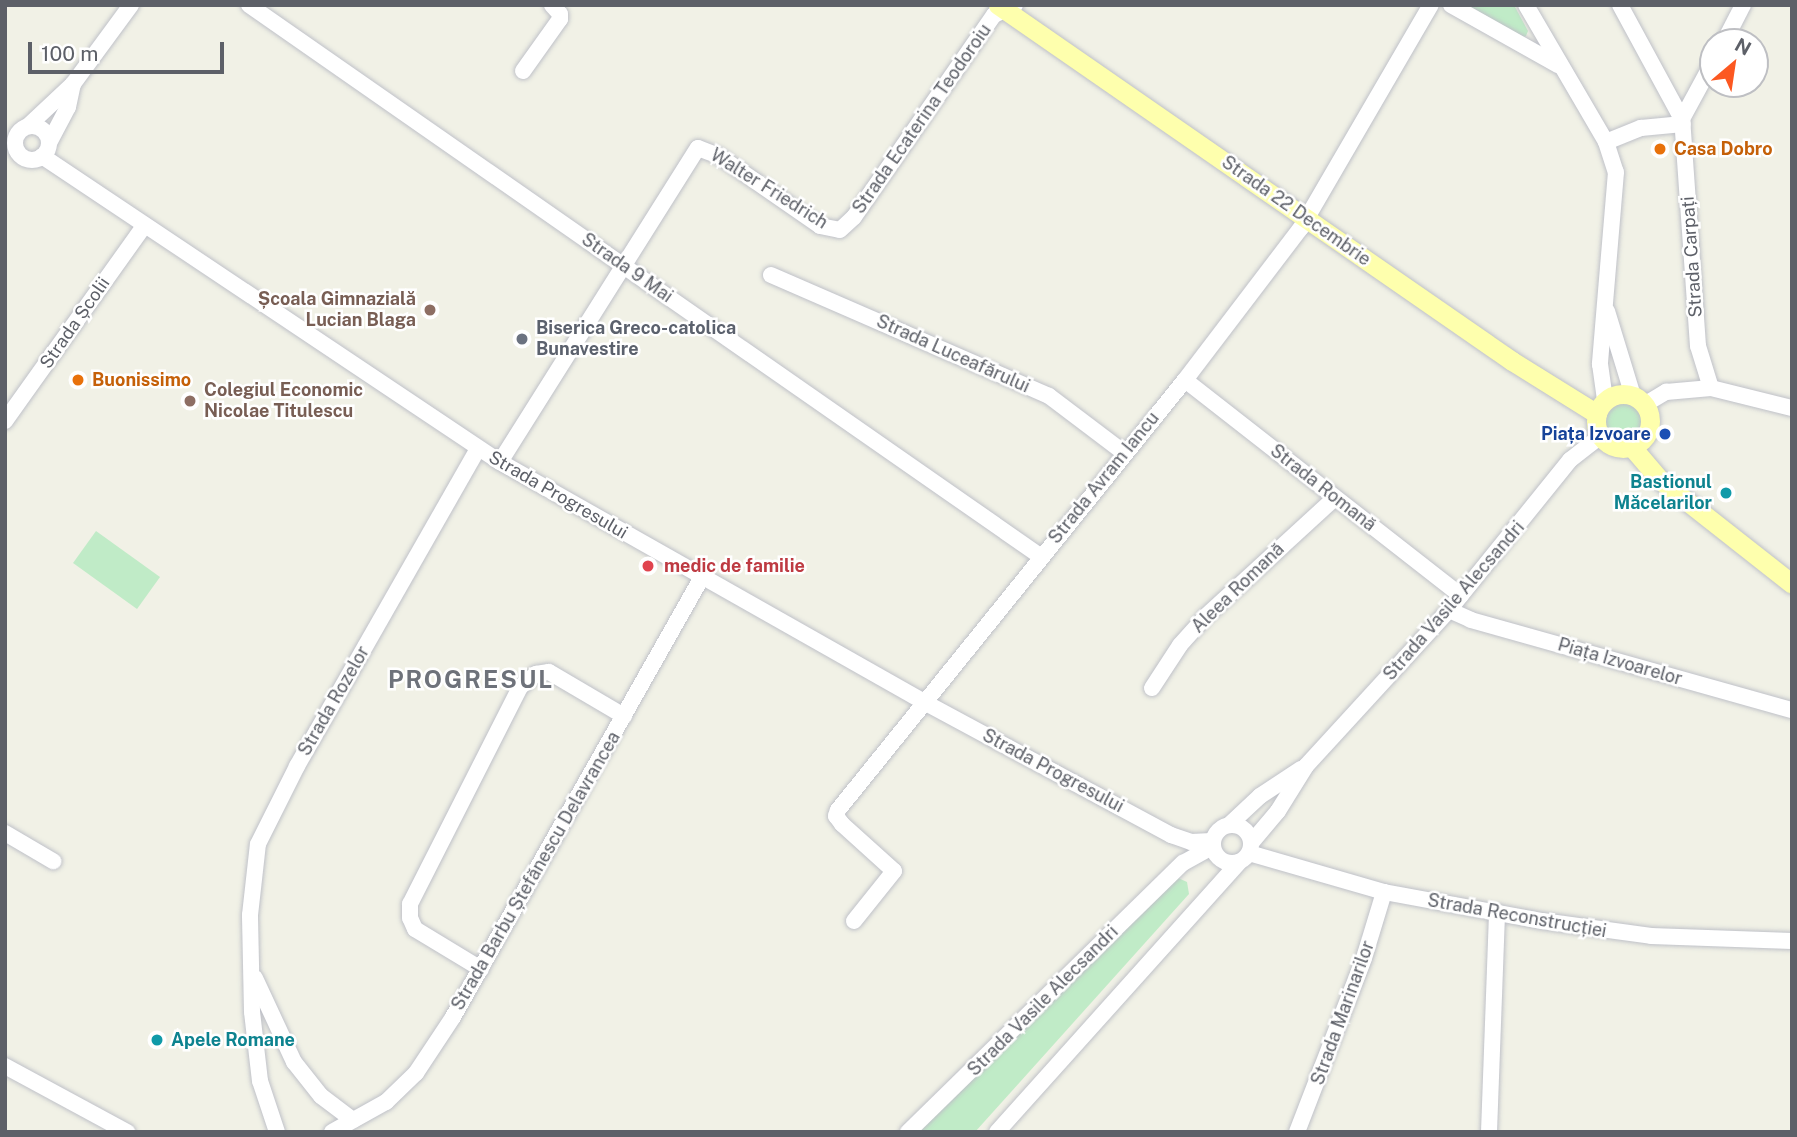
<!DOCTYPE html>
<meta charset="utf-8">
<style>
body{margin:0}
#map{position:relative;width:1797px;height:1137px;overflow:hidden;background:#f1f1e6;font-family:"Public Sans",sans-serif}
div>[style]{position:absolute}
.green>*{inset:0;background:#c0ebc7}
.round{border-radius:50%}
.roads{filter:drop-shadow(0 0 2px #bfc1c8) drop-shadow(0 0 2px #bfc1c8)}
.minor>*{height:16px;margin:-8px;padding:0 8px;transform-origin:8px;border-radius:8px;background:#fff}
.minor>.ring{margin:-8px;padding:0;box-sizing:content-box;background:none;border:16px solid #fff;border-radius:50%}
.major>*{height:19px;margin:-9.5px;padding:0 9.5px;transform-origin:9.5px;border-radius:9.5px;background:#feffad}
.major>.ring{margin:-9.5px;padding:0;box-sizing:content-box;background:none;border:19px solid #feffad;border-radius:50%}
.dots>*{width:19px;height:19px;translate:-50% -50%;box-sizing:border-box;border:4px solid #fff;border-radius:50%}
span{translate:-50% -50%;white-space:nowrap;text-align:center;line-height:1.15;-webkit-text-stroke:5px #fff;paint-order:stroke}
.street-label{font-size:18px;color:#5d6068}
.food-label{font-size:18px;color:#c56008;font-weight:700}
.left{translate:0 -50%;text-align:left}
.education-label{font-size:18px;color:#785e54;font-weight:700}
.right{translate:-100% -50%;text-align:right}
.worship-label{font-size:18px;color:#5b616d;font-weight:700}
.transit-label{font-size:18px;color:#164399;font-weight:700}
.culture-label{font-size:18px;color:#0d838f;font-weight:700}
.health-label{font-size:18px;color:#be3a42;font-weight:700}
.district-label{font-size:24px;color:#6e727a;font-weight:700;letter-spacing:2px}
.frame{position:absolute;inset:0;border:7px solid #5d6068;pointer-events:none}
.north{position:absolute;left:1699px;top:28px;width:70px;height:70px;box-sizing:border-box;background:#fff;border:2px solid #bebfc3;border-radius:50%;rotate:29deg;font-size:19px;font-weight:700;line-height:28px;text-align:center;color:#5d6068}
.north::after{content:'';display:block;margin:auto;width:24px;height:32px;background:#fc5821;clip-path:polygon(50% 0,100% 100%,50% 72%,0 100%)}
.scale{position:absolute;left:28px;top:42px;width:196px;height:32px;box-sizing:border-box;border:4px solid #5d6068;border-top:0;padding-left:9px;font-size:21px;line-height:24px;white-space:nowrap;color:#5d6068;-webkit-text-stroke:5px #fff;paint-order:stroke}
</style>
<div id="map">
<div class="green">
<i style="clip-path:polygon(1459px 5px,1514px 5px,1528px 31px,1526px 36px,1519px 39px)"></i>
<i class="round" style="left:1602px;top:399px;width:42px;height:42px"></i>
<i style="clip-path:polygon(96px 531px,160px 577px,137px 609px,73px 563px)"></i>
<i style="clip-path:polygon(1176px 877px,1187px 882px,1189px 894px,975px 1132px,914px 1132px)"></i>
</div>
<div class="roads">
<div class="minor">
<i style="left:249px;top:5px;width:964px;rotate:34.86deg"></i>
<i style="left:1451px;top:5px;width:123px;rotate:29.3deg"></i>
<i style="left:1526px;top:5px;width:159px;rotate:59.7deg"></i>
<i style="left:1606px;top:142px;width:32px;rotate:72deg"></i>
<i style="left:1616px;top:172px;width:193px;rotate:94.8deg"></i>
<i style="left:1600px;top:364px;width:36px;rotate:82deg"></i>
<i style="left:1620px;top:5px;width:130px;rotate:61.5deg"></i>
<i style="left:1724px;top:42px;width:42px;rotate:-62.8deg"></i>
<i style="left:523px;top:71px;width:64px;rotate:-54.6deg"></i>
<i style="left:560px;top:19px;width:5px;rotate:-90deg"></i>
<i style="left:560px;top:14px;width:12px;rotate:-132deg"></i>
<i style="left:28px;top:126px;width:62px;rotate:-43deg"></i>
<i style="left:73px;top:84px;width:98px;rotate:-53.7deg"></i>
<i class="ring" style="left:15px;top:126px;width:18px;height:18px"></i>
<i style="left:1606px;top:142px;width:38px;rotate:-22deg"></i>
<i style="left:1641px;top:128px;width:42px;rotate:-5.4deg"></i>
<i style="left:49px;top:143px;width:41px;rotate:-62.2deg"></i>
<i style="left:68px;top:107px;width:24px;rotate:-78deg"></i>
<i style="left:42px;top:156px;width:551px;rotate:33.75deg"></i>
<i style="left:500px;top:462px;width:487px;rotate:29.5deg"></i>
<i style="left:924px;top:702px;width:281px;rotate:28.3deg"></i>
<i style="left:1171px;top:835px;width:21px;rotate:19deg"></i>
<i style="left:1191px;top:842px;width:21px;rotate:-3deg"></i>
<i style="left:771px;top:275px;width:303px;rotate:23.5deg"></i>
<i style="left:1049px;top:396px;width:93px;rotate:37.1deg"></i>
<i style="left:1607px;top:311px;width:89px;rotate:73deg"></i>
<i style="left:1185px;top:380px;width:350px;rotate:38deg"></i>
<i style="left:1711px;top:388px;width:44px;rotate:-107.2deg"></i>
<i style="left:1698px;top:346px;width:228px;rotate:-94deg"></i>
<i style="left:1682px;top:119px;width:65px;rotate:-61.5deg"></i>
<i style="left:1644px;top:405px;width:26px;rotate:-31deg"></i>
<i style="left:1666px;top:392px;width:45px;rotate:-5.1deg"></i>
<i style="left:1711px;top:388px;width:83px;rotate:13.9deg"></i>
<i style="left:5px;top:421px;width:239px;rotate:-54.5deg"></i>
<i style="left:500px;top:462px;width:371px;rotate:-57.8deg"></i>
<i style="left:698px;top:148px;width:22px;rotate:21deg"></i>
<i style="left:719px;top:156px;width:123px;rotate:34.7deg"></i>
<i style="left:820px;top:226px;width:20px;rotate:11deg"></i>
<i style="left:840px;top:230px;width:19px;rotate:-43deg"></i>
<i style="left:854px;top:217px;width:246px;rotate:-55.3deg"></i>
<i style="left:994px;top:15px;width:23px;rotate:-25deg"></i>
<i style="left:1449px;top:610px;width:24px;rotate:24deg"></i>
<i style="left:1471px;top:620px;width:333px;rotate:15.7deg"></i>
<i style="left:1152px;top:688px;width:51px;rotate:-56.9deg"></i>
<i style="left:1180px;top:645px;width:38px;rotate:-48deg"></i>
<i style="left:1205px;top:617px;width:176px;rotate:-42.5deg"></i>
<i class="ring" style="left:1213px;top:825px;width:22px;height:22px"></i>
<i style="left:1229px;top:825px;width:42px;rotate:-43.1deg"></i>
<i style="left:1260px;top:796px;width:49px;rotate:-33.4deg"></i>
<i style="left:5px;top:833px;width:56px;rotate:30.3deg"></i>
<i style="left:1251px;top:843px;width:42px;rotate:-49.8deg"></i>
<i style="left:1278px;top:811px;width:53px;rotate:-58.1deg"></i>
<i style="left:1306px;top:766px;width:212px;rotate:-47.5deg"></i>
<i style="left:1449px;top:610px;width:193px;rotate:-51.1deg"></i>
<i style="left:1570px;top:460px;width:39px;rotate:-38deg"></i>
<i style="left:1249px;top:853px;width:141px;rotate:16.1deg"></i>
<i style="left:1384px;top:892px;width:161px;rotate:10.4deg"></i>
<i style="left:1542px;top:921px;width:110px;rotate:7.8deg"></i>
<i style="left:1651px;top:936px;width:141px;rotate:2deg"></i>
<i style="left:854px;top:921px;width:64px;rotate:-51.3deg"></i>
<i style="left:894px;top:871px;width:70px;rotate:-137.9deg"></i>
<i style="left:842px;top:824px;width:10px;rotate:-127deg"></i>
<i style="left:836px;top:816px;width:6px;rotate:-72deg"></i>
<i style="left:838px;top:810px;width:553px;rotate:-51.1deg"></i>
<i style="left:1185px;top:380px;width:191px;rotate:-52.7deg"></i>
<i style="left:1301px;top:228px;width:258px;rotate:-59.8deg"></i>
<i style="left:481px;top:969px;width:77px;rotate:-148.8deg"></i>
<i style="left:415px;top:929px;width:12px;rotate:-114deg"></i>
<i style="left:410px;top:918px;width:14px;rotate:-90deg"></i>
<i style="left:410px;top:904px;width:243px;rotate:-63.1deg"></i>
<i style="left:520px;top:687px;width:21px;rotate:-39deg"></i>
<i style="left:536px;top:674px;width:13px;rotate:-9deg"></i>
<i style="left:549px;top:672px;width:87px;rotate:30.4deg"></i>
<i style="left:255px;top:978px;width:93px;rotate:65.1deg"></i>
<i style="left:294px;top:1062px;width:43px;rotate:51.5deg"></i>
<i style="left:321px;top:1096px;width:40px;rotate:37deg"></i>
<i style="left:5px;top:1066px;width:139px;rotate:28.4deg"></i>
<i style="left:277px;top:1132px;width:54px;rotate:-108.4deg"></i>
<i style="left:260px;top:1081px;width:69px;rotate:-96.6deg"></i>
<i style="left:252px;top:1012px;width:97px;rotate:-91.2deg"></i>
<i style="left:250px;top:915px;width:71px;rotate:-83.6deg"></i>
<i style="left:258px;top:844px;width:87px;rotate:-63.4deg"></i>
<i style="left:297px;top:766px;width:365px;rotate:-60.3deg"></i>
<i style="left:332px;top:1132px;width:62px;rotate:-29.1deg"></i>
<i style="left:386px;top:1102px;width:42px;rotate:-44deg"></i>
<i style="left:416px;top:1073px;width:67px;rotate:-56.5deg"></i>
<i style="left:453px;top:1017px;width:506px;rotate:-60.49deg"></i>
<i style="left:908px;top:1132px;width:385px;rotate:-44.4deg"></i>
<i style="left:1183px;top:863px;width:33px;rotate:-29deg"></i>
<i style="left:997px;top:1132px;width:363px;rotate:-48.1deg"></i>
<i style="left:1297px;top:1132px;width:186px;rotate:-68.9deg"></i>
<i style="left:1364px;top:958px;width:69px;rotate:-73.1deg"></i>
<i style="left:1489px;top:1132px;width:220px;rotate:-87.9deg"></i>
</div>
<div class="major">
<i style="left:998px;top:5px;width:625px;rotate:34.71deg"></i>
<i style="left:1512px;top:361px;width:100px;rotate:31.9deg"></i>
<i class="ring" style="left:1596px;top:394px;width:35px;height:35px"></i>
<i style="left:1631px;top:446px;width:45px;rotate:49.5deg"></i>
<i style="left:1660px;top:480px;width:168px;rotate:38.2deg"></i>
</div>
</div>
<div class="dots">
<i style="left:1660px;top:149px;background:#e8710a"></i>
<i style="left:430px;top:310px;background:#8d6e63"></i>
<i style="left:522px;top:339px;background:#6b7280"></i>
<i style="left:78px;top:380px;background:#e8710a"></i>
<i style="left:190px;top:401px;background:#8d6e63"></i>
<i style="left:1665px;top:434px;background:#1a4fb4"></i>
<i style="left:1726px;top:493px;background:#0f9aa8"></i>
<i style="left:648px;top:566px;background:#e0444e"></i>
<i style="left:157px;top:1040px;background:#0f9aa8"></i>
</div>
<div class="street-label">
<span style="left:922px;top:119px;rotate:-55deg">Strada Ecaterina Teodoroiu</span>
<span style="left:769px;top:189px;rotate:32deg">Walter Friedrich</span>
<span style="left:1296px;top:211px;rotate:35deg">Strada 22 Decembrie</span>
<span style="left:1692px;top:257px;rotate:-94deg">Strada Carpați</span>
<span style="left:627px;top:268px;rotate:35deg">Strada 9 Mai</span>
<span style="left:75px;top:323px;rotate:-55deg">Strada Școlii</span>
<span style="left:953px;top:354px;rotate:24deg">Strada Luceafărului</span>
<span style="left:1104px;top:478px;rotate:-51deg">Strada Avram Iancu</span>
<span style="left:1323px;top:488px;rotate:38deg">Strada Romană</span>
<span style="left:558px;top:495px;rotate:30deg">Strada Progresului</span>
<span style="left:1238px;top:588px;rotate:-44deg">Aleea Romană</span>
<span style="left:1454px;top:601px;rotate:-49deg">Strada Vasile Alecsandri</span>
<span style="left:1620px;top:662px;rotate:16deg">Piața Izvoarelor</span>
<span style="left:334px;top:701px;rotate:-60deg">Strada Rozelor</span>
<span style="left:1053px;top:771px;rotate:28deg">Strada Progresului</span>
<span style="left:536px;top:871px;rotate:-60deg">Strada Barbu Ștefănescu Delavrancea</span>
<span style="left:1517px;top:916px;rotate:10deg">Strada Reconstrucției</span>
<span style="left:1043px;top:1001px;rotate:-45deg">Strada Vasile Alecsandri</span>
<span style="left:1343px;top:1013px;rotate:-70deg">Strada Marinarilor</span>
</div>
<div class="food-label">
<span class="left" style="left:1674px;top:149px">Casa Dobro</span>
<span class="left" style="left:92px;top:380px">Buonissimo</span>
</div>
<div class="education-label">
<span class="right" style="left:416px;top:310px">Școala Gimnazială<br>Lucian Blaga</span>
<span class="left" style="left:204px;top:401px">Colegiul Economic<br>Nicolae Titulescu</span>
</div>
<div class="worship-label">
<span class="left" style="left:536px;top:339px">Biserica Greco-catolica<br>Bunavestire</span>
</div>
<div class="transit-label">
<span class="right" style="left:1651px;top:434px">Piața Izvoare</span>
</div>
<div class="culture-label">
<span class="right" style="left:1712px;top:493px">Bastionul<br>Măcelarilor</span>
<span class="left" style="left:171px;top:1040px">Apele Romane</span>
</div>
<div class="health-label">
<span class="left" style="left:664px;top:566px">medic de familie</span>
</div>
<div class="district-label">
<span style="left:471px;top:680px">PROGRESUL</span>
</div>
<div class="frame"></div>
<div class="north">N</div>
<div class="scale">100 m</div>
</div>
